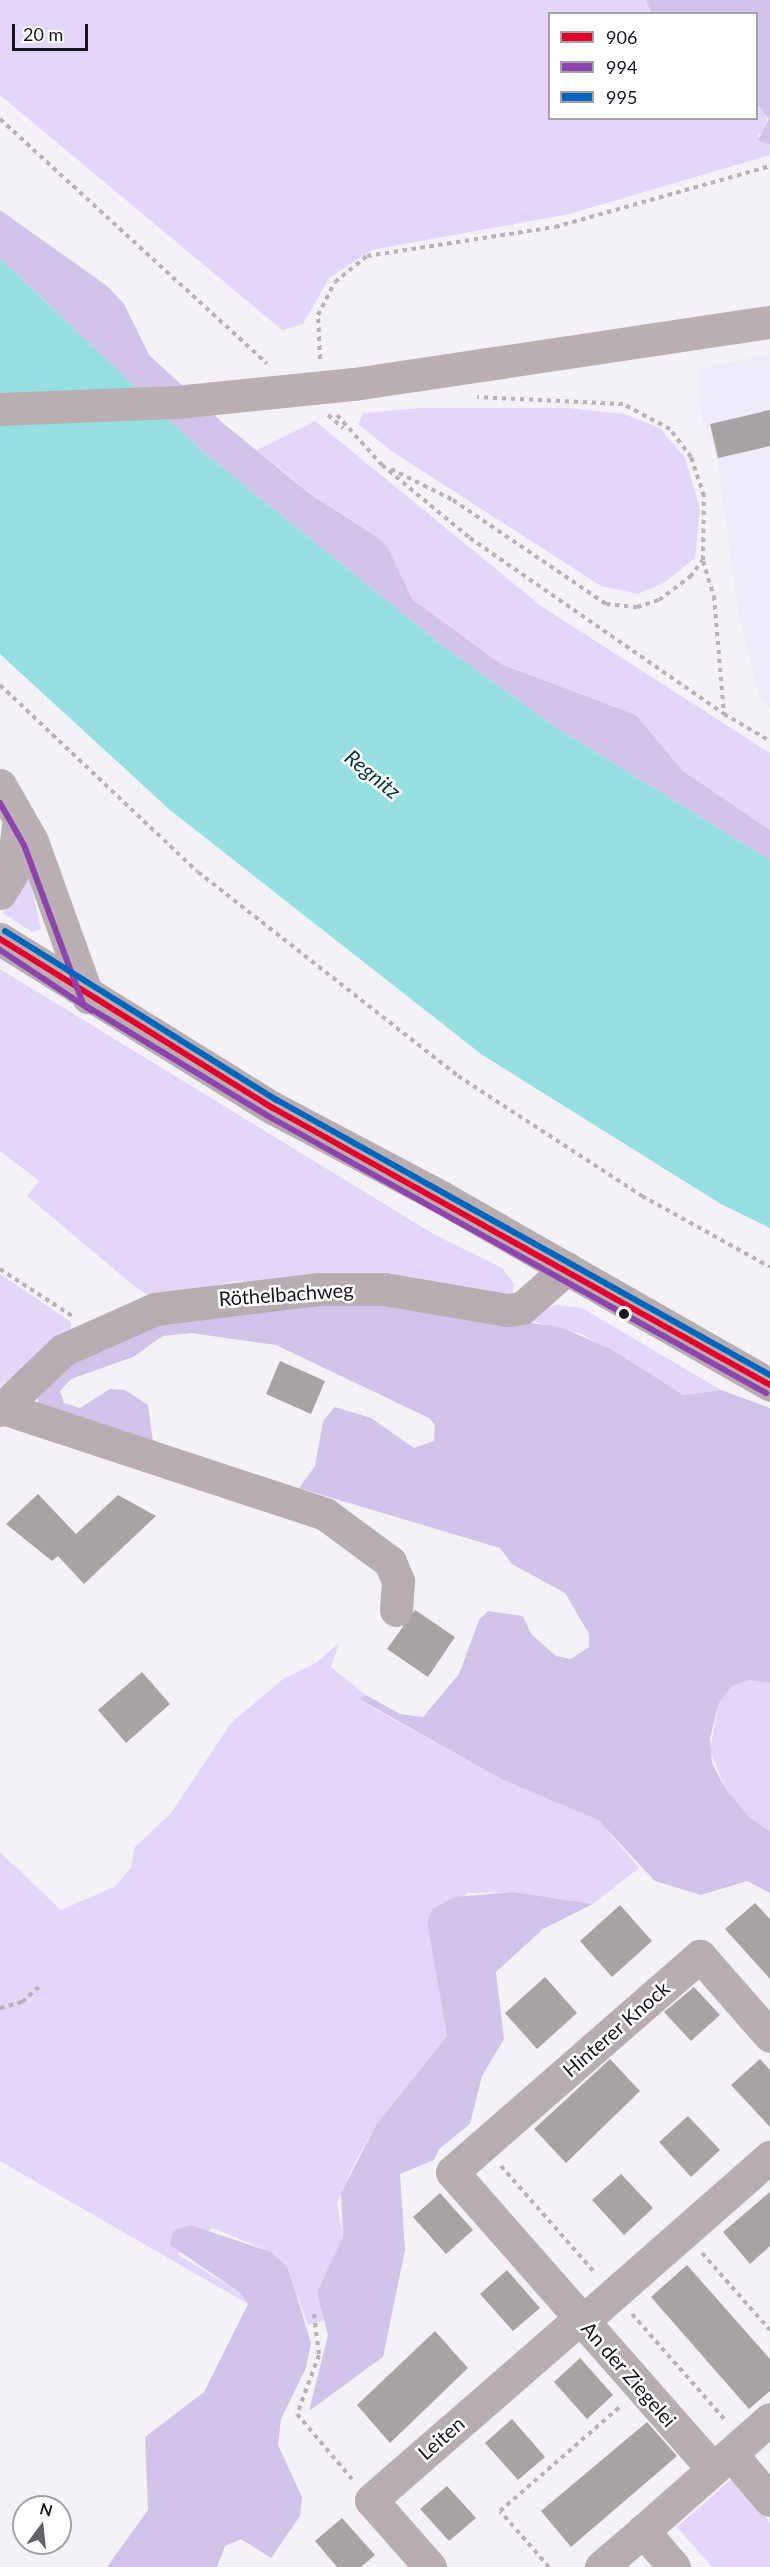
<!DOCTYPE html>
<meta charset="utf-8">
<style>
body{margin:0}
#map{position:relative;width:770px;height:2567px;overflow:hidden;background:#f4f2f8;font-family:Lato,sans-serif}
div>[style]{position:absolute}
.built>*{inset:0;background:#f0ebfa}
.green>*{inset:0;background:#e3d6f9}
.forest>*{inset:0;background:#d2c3eb}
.water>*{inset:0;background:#96e0e2}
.building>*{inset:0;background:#a9a3a4}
.path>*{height:4px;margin-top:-2px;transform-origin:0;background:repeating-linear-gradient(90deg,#b9b1b5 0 4.5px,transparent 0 9px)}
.minor>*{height:33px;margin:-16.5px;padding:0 16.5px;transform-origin:16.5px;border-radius:16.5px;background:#b8adb0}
.major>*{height:33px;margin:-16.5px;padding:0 16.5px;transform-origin:16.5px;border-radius:16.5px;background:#bab0b3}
.major-bridge>*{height:33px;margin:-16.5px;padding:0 16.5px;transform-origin:16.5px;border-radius:16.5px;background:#bab0b3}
.bus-1>*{height:6px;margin:-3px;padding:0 3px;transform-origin:3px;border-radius:3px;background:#e4002b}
.bus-2>*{height:6px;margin:-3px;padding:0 3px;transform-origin:3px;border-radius:3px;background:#8e44ad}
.bus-3>*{height:6px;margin:-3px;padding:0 3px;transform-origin:3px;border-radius:3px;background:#0065bd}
.dots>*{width:16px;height:16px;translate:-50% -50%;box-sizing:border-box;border:3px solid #fff;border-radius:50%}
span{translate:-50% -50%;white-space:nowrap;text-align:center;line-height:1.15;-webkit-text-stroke:5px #fff;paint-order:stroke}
.street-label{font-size:20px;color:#18151f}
.water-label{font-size:21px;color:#023839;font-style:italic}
.legend{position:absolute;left:548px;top:12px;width:210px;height:108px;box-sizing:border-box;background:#fff;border:2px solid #a3a1a5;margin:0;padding:8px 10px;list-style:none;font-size:18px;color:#18151f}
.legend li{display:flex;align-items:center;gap:12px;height:30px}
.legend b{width:30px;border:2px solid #a3a1a5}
.north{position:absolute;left:12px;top:2495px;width:60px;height:60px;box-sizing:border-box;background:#fff;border:2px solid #a3a1a5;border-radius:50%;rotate:15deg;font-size:16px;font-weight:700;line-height:24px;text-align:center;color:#18151f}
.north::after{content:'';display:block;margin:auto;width:21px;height:27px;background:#65626b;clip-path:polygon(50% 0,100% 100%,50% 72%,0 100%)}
.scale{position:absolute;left:12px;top:24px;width:76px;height:27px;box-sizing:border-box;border:3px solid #18151f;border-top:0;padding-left:8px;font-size:18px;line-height:21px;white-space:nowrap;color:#18151f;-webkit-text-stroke:4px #fff;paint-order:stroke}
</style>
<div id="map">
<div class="built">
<i style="clip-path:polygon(770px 354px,770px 710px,759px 696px,738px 610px,717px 458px,701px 417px,699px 369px)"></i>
</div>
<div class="green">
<i style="clip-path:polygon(0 0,646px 0,651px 13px,550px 14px,550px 118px,756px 118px,757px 103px,767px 111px,767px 127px,758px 136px,770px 145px,770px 155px,569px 214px,372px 250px,329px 278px,303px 324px,282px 330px,0 95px)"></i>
<i style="clip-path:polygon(421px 408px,569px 408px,624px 414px,660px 428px,685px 458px,700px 509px,695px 558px,665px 582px,638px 594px,601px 586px,393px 452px,358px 424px,364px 413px)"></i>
<i style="clip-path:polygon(315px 421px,541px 606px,770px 753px,770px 830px,683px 771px,636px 715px,501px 664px,413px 600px,388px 548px,376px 536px,311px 494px,257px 450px)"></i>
<i style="clip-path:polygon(29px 877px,41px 929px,32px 932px,3px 913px)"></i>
<i style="clip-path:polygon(0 969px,435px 1235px,502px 1268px,514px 1284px,512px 1296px,235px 1281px,154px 1299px,133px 1285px,27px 1196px,39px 1181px,0 1151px)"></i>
<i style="clip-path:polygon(0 1274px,71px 1322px,71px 1330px,0 1386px)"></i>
<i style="clip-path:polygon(557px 1305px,582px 1308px,721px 1390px,683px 1395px,582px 1334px,516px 1317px)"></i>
<i style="clip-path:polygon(339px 1643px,331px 1667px,366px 1695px,359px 1699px,366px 1704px,501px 1779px,598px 1820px,639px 1868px,593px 1904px,514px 1892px,468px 1893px,427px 1922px,447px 2036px,376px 2125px,354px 2164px,337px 2203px,343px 2236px,317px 2292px,325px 2320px,308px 2325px,287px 2267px,264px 2249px,213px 2228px,177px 2254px,239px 2292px,248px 2304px,0 2161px,0 1852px,61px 1910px,114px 1887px,131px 1868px,134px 1848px,171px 1813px,231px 1723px,283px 1679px,316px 1663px)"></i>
<i style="clip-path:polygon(749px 1680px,770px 1683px,770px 1831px,751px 1819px,725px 1788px,710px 1750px,719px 1703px,732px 1686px)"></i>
<i style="clip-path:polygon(732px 2479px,770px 2522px,770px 2567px,712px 2567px,677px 2527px)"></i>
</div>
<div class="forest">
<i style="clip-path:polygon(646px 0,770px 0,770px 145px,758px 140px,769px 119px,757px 103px,756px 14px,651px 13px)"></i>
<i style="clip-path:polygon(0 210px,107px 286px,124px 304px,149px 355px,223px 423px,310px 494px,376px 536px,388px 548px,413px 600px,501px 664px,636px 715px,683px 771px,770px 830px,770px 860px,560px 730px,443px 646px,202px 451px,0 258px)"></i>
<i style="clip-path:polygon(255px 1284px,560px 1327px,611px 1349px,683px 1395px,721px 1390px,770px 1408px,770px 1683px,749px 1680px,732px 1686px,719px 1703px,710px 1738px,712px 1763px,725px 1788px,751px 1819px,770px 1831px,770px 1893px,747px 1881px,701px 1895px,655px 1881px,598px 1820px,501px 1779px,359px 1699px,366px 1695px,400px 1714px,423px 1717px,459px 1674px,479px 1620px,488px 1611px,523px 1616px,531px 1634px,556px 1656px,571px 1659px,589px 1647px,589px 1634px,565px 1593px,512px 1564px,500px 1548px,299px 1488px,315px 1466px,323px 1421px,335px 1407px,371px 1418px,414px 1448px,434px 1441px,435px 1425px,429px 1418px,276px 1345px,191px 1333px,163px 1336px,133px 1357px,71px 1379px,60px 1391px,64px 1403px,80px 1408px,110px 1389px,125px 1390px,148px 1405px,154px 1449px,38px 1405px,38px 1392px,54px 1373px,153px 1318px,216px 1319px)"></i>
<i style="clip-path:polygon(514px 1892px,593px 1904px,543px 1929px,496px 1972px,504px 2039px,482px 2076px,470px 2124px,439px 2149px,434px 2160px,400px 2174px,405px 2250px,383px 2357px,309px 2411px,328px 2335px,317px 2292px,343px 2236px,341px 2193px,376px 2125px,447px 2036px,427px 1922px,433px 1909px,454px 1897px)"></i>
<i style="clip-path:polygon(190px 2225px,271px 2252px,287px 2267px,294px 2287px,311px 2343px,306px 2368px,281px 2419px,278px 2445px,302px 2497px,300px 2516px,271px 2558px,241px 2539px,225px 2546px,217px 2567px,107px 2567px,148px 2510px,145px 2437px,204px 2392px,248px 2304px,239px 2292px,170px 2245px,173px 2231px)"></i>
</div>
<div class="water">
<i style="clip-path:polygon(0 258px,202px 451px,443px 646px,560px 730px,770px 860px,770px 1228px,721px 1204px,481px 1054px,170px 810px,0 654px)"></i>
</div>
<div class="building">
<i style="clip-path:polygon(770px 410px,770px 446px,718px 458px,710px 424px)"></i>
<i style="clip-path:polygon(280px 1361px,325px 1381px,311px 1414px,266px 1394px)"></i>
<i style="clip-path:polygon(38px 1494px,76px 1534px,118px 1495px,156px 1516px,84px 1584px,58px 1556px,52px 1561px,6px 1524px)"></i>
<i style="clip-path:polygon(415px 1610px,455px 1637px,428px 1677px,387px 1649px)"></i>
<i style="clip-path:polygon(142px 1672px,170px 1704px,126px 1743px,98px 1710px)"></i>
<i style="clip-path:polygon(755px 1903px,770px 1919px,770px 1979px,725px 1929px)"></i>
<i style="clip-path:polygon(620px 1905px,652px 1941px,612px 1977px,580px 1941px)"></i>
<i style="clip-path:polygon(545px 1977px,577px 2013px,537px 2049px,505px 2013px)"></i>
<i style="clip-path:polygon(694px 1987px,720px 2015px,691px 2041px,664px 2012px)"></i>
<i style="clip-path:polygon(610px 2059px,640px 2091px,566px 2163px,534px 2129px)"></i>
<i style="clip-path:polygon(760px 2059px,770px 2070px,770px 2127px,731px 2085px)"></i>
<i style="clip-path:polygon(688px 2116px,720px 2150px,691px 2177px,659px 2142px)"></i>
<i style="clip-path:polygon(621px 2174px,653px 2208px,624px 2235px,592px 2200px)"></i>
<i style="clip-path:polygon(770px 2192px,770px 2246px,750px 2264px,723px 2232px)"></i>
<i style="clip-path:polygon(440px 2193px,473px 2230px,446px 2254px,413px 2217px)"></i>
<i style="clip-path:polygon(687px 2265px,770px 2359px,770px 2391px,749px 2409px,651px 2297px)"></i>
<i style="clip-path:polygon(507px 2270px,540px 2308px,513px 2331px,480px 2294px)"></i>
<i style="clip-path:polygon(435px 2331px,468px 2368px,390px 2443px,357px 2405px)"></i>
<i style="clip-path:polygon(580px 2358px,613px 2395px,587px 2419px,554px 2382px)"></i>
<i style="clip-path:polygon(512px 2419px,545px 2457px,518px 2480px,485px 2443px)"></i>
<i style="clip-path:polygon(647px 2422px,677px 2456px,571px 2547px,541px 2511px)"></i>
<i style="clip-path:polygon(447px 2486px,476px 2518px,449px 2541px,420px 2509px)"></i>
<i style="clip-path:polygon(342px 2518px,375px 2555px,361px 2567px,337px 2567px,315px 2541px)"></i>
</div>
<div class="path">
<i style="left:0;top:119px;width:362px;rotate:42.5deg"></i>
<i style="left:320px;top:359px;width:44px;rotate:-92.6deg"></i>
<i style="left:318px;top:315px;width:37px;rotate:-63deg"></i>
<i style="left:335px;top:282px;width:41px;rotate:-39.1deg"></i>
<i style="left:367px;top:256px;width:190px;rotate:-8.8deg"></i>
<i style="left:555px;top:227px;width:223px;rotate:-15.8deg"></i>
<i style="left:328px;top:415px;width:20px;rotate:41deg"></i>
<i style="left:337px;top:415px;width:67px;rotate:48deg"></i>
<i style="left:382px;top:465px;width:114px;rotate:39.7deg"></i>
<i style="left:470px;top:538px;width:309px;rotate:34.7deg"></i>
<i style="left:391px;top:469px;width:69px;rotate:26.6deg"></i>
<i style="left:453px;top:500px;width:185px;rotate:34.2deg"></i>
<i style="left:606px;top:604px;width:31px;rotate:6deg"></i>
<i style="left:637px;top:607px;width:23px;rotate:-18deg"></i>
<i style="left:659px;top:600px;width:39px;rotate:-37deg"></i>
<i style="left:690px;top:577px;width:21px;rotate:-53deg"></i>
<i style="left:703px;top:560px;width:64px;rotate:-89.1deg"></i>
<i style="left:704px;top:496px;width:41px;rotate:-108.4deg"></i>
<i style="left:691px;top:457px;width:35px;rotate:-127deg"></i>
<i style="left:670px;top:429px;width:53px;rotate:-152deg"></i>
<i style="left:623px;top:404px;width:146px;rotate:-177.3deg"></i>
<i style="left:703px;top:561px;width:37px;rotate:73deg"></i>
<i style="left:714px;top:596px;width:118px;rotate:85.2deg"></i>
<i style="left:724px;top:714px;width:53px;rotate:30.4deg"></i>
<i style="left:0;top:685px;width:272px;rotate:43.4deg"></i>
<i style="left:198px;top:872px;width:330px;rotate:38.1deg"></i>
<i style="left:458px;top:1076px;width:220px;rotate:33.1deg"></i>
<i style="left:642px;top:1196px;width:146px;rotate:29deg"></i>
<i style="left:0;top:1269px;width:86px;rotate:33.1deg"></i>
<i style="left:0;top:2008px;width:23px;rotate:-15deg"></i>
<i style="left:22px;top:2002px;width:24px;rotate:-42deg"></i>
<i style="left:501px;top:2166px;width:142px;rotate:48.7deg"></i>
<i style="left:702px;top:2253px;width:103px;rotate:48.6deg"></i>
<i style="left:314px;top:2314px;width:41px;rotate:83deg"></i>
<i style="left:319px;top:2355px;width:63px;rotate:110.4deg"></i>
<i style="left:297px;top:2414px;width:85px;rotate:49.8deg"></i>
<i style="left:632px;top:2314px;width:142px;rotate:48.7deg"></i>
<i style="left:549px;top:2567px;width:74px;rotate:-131.2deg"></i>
<i style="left:500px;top:2511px;width:160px;rotate:-41deg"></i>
</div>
<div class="minor">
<i style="left:0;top:939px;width:321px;rotate:31.8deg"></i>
<i style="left:273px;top:1108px;width:190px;rotate:27.9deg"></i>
<i style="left:441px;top:1197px;width:379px;rotate:29.7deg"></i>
<i style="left:3px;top:1408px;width:339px;rotate:18.2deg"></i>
<i style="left:325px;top:1514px;width:81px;rotate:36.4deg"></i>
<i style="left:390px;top:1562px;width:21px;rotate:67deg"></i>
<i style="left:398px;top:1581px;width:29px;rotate:94deg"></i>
<i style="left:0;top:1410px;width:87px;rotate:-43.6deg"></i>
<i style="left:63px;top:1350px;width:101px;rotate:-24deg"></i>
<i style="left:155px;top:1309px;width:164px;rotate:-7deg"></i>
<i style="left:318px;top:1289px;width:66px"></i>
<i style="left:384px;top:1289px;width:125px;rotate:9.7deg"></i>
<i style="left:507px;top:1310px;width:15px;rotate:-8deg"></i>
<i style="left:522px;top:1308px;width:60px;rotate:-41.6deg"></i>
<i style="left:583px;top:2321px;width:249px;rotate:-41.3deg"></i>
<i style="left:731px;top:2454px;width:60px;rotate:49.7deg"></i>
<i style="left:713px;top:2469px;width:395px;rotate:-131.3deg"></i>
<i style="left:452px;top:2172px;width:329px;rotate:-41.1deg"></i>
<i style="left:700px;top:1956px;width:106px;rotate:48.8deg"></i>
<i style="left:430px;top:2567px;width:89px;rotate:-131.4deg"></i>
<i style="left:371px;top:2500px;width:277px;rotate:-41deg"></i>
<i style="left:601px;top:2567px;width:55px;rotate:-40.6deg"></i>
<i style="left:674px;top:2567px;width:48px;rotate:-130.7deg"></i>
<i style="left:643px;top:2531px;width:169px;rotate:-41.4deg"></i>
</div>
<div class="major">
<i style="left:354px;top:384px;width:421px;rotate:-8.5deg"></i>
<i style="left:0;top:785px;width:64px;rotate:60.3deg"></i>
<i style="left:32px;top:841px;width:166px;rotate:70.3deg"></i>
<i style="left:0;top:893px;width:23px;rotate:-59deg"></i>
<i style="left:12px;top:873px;width:55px;rotate:-82.7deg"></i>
</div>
<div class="major-bridge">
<i style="left:0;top:409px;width:176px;rotate:-2.3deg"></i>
<i style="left:176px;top:402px;width:179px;rotate:-5.8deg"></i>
</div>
<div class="bus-1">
<i style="left:0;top:939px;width:321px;rotate:31.8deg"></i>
<i style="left:273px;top:1108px;width:569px;rotate:29.13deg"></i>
</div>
<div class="bus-2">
<i style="left:0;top:803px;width:48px;rotate:60.3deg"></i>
<i style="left:24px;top:845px;width:170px;rotate:69.6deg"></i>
<i style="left:83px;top:1004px;width:216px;rotate:31.2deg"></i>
<i style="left:268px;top:1116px;width:570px;rotate:29.08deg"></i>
<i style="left:0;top:950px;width:110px;rotate:33.5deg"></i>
</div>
<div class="bus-3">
<i style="left:5px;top:931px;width:320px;rotate:31.9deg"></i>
<i style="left:277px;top:1100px;width:565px;rotate:29.15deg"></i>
</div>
<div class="dots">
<i style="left:624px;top:1314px;background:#18151f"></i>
</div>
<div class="street-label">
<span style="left:286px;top:1294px;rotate:-4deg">Röthelbachweg</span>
<span style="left:616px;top:2029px;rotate:-41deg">Hinterer Knock</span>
<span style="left:629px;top:2374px;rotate:49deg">An der Ziegelei</span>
<span style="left:441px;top:2438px;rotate:-41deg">Leiten</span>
</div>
<div class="water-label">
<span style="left:373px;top:774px;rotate:39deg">Regnitz</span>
</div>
<ul class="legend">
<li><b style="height:8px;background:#e4002b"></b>906</li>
<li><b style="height:8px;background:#8e44ad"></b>994</li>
<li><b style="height:8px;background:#0065bd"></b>995</li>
</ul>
<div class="north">N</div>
<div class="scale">20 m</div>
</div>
